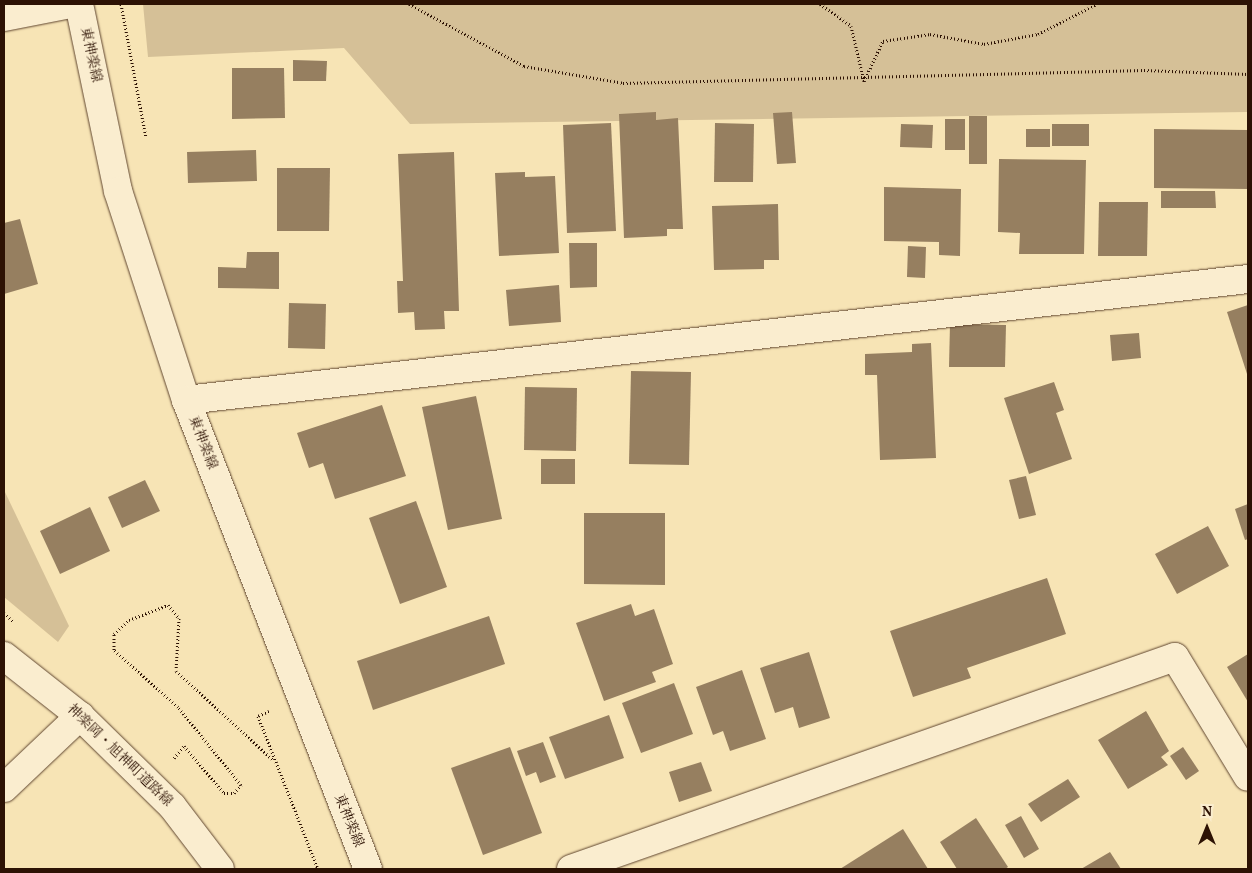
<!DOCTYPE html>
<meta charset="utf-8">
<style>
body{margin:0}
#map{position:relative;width:1252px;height:873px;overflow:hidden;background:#f7e4b5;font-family:Vollkorn,"Noto Serif JP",serif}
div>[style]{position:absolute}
.green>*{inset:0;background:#d5c097}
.building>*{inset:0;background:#967f60}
.path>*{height:3px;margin-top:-1.5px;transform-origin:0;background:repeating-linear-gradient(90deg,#2d1204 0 1px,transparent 0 3.5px)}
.roads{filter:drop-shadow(0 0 1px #604630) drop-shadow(0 0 1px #604630)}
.minor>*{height:28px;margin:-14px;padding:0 14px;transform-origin:14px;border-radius:14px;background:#faedcf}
.tertiary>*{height:28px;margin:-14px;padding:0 14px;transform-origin:14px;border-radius:14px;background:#faedcf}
span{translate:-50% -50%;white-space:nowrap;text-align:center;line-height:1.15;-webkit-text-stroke:4px #faedcf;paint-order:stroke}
.street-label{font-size:14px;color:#2d1204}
.frame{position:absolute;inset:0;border:5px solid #2d1204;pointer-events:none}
.north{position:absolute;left:1182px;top:803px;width:50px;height:50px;-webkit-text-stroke:4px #faedcf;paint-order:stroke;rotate:0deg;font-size:14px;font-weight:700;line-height:20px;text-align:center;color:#2d1204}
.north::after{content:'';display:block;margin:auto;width:18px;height:22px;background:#2d1204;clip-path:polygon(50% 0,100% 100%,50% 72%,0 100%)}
</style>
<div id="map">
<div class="green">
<i style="clip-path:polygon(143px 4px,1248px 4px,1248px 112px,410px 124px,344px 48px,148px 57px)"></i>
<i style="clip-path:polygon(4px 490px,69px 626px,58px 642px,4px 597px)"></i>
</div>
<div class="building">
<i style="clip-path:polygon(293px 60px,327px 61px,326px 81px,293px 81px)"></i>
<i style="clip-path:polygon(232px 68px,284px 68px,285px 118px,232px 119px)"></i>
<i style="clip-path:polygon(656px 112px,656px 120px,678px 118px,683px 229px,667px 229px,667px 236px,624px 238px,619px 114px)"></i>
<i style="clip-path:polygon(792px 112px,796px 163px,777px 164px,773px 113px)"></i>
<i style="clip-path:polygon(969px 116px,987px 116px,987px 164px,969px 164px)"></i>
<i style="clip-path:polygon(945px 119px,965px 119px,965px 150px,945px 150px)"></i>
<i style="clip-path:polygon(611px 123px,616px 231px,567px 233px,563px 125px)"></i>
<i style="clip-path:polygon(715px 123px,754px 124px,753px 182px,714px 182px)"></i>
<i style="clip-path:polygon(901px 124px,933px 125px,932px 148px,900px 147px)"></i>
<i style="clip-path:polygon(1052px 124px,1089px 124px,1089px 146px,1052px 146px)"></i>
<i style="clip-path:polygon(1026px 129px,1050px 129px,1050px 147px,1026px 147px)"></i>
<i style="clip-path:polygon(1154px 129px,1248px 130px,1248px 189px,1154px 188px)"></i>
<i style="clip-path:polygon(256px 150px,257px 181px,188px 183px,187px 152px)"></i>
<i style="clip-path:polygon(454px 152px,459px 311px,444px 311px,445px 329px,415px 330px,414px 312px,398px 313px,397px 281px,403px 281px,398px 154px)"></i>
<i style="clip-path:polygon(999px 159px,1086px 160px,1084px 254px,1019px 254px,1020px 233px,998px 232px)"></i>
<i style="clip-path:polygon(277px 168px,330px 168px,329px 231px,277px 231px)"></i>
<i style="clip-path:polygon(525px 172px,525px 177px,555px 176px,559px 253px,499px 256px,495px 173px)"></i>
<i style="clip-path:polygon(884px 187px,961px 189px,960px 256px,939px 255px,939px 242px,884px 241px)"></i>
<i style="clip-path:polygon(1161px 191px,1215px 191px,1216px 208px,1161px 208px)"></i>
<i style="clip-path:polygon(1099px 202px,1148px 202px,1147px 256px,1098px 256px)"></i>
<i style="clip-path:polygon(778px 204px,779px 260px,764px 260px,764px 269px,714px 270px,712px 206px)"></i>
<i style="clip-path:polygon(20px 219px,38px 284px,4px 294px,4px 223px)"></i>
<i style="clip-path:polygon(569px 243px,597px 243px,597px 287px,570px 288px)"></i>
<i style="clip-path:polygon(908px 246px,926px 247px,925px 278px,907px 277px)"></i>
<i style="clip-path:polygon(247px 252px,279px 252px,279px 289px,218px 288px,218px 267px,246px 268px)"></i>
<i style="clip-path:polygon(559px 285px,561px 322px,509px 326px,506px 290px)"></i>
<i style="clip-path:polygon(289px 303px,326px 304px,325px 349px,288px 348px)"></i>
<i style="clip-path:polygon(1248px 305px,1248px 377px,1227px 312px)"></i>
<i style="clip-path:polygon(950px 324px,1006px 325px,1005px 367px,949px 367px)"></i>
<i style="clip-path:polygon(1139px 333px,1141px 358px,1112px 361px,1110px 335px)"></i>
<i style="clip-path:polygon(931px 343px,936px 458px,880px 460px,877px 375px,865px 375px,865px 354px,912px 352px,912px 344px)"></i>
<i style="clip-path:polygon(631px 371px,691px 372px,689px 465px,629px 464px)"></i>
<i style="clip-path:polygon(1054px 382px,1064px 410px,1056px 413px,1072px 459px,1029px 474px,1004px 398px)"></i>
<i style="clip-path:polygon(525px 387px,577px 388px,576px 451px,524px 450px)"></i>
<i style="clip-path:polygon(476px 396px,502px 519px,448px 530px,422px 407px)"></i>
<i style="clip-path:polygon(382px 405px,406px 476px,335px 499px,323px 463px,309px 468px,297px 433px)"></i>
<i style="clip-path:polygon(541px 459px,575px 459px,575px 484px,541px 484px)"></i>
<i style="clip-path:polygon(1026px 476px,1036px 515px,1019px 519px,1009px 480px)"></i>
<i style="clip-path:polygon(145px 480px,160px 511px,122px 528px,108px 497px)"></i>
<i style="clip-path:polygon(416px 501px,447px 587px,400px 604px,369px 518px)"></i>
<i style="clip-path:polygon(1248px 504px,1248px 539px,1245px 540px,1235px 509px)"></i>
<i style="clip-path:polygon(90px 507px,110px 551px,60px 574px,40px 531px)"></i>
<i style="clip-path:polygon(584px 513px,665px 513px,665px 585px,584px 584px)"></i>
<i style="clip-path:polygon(1208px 526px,1229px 566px,1177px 594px,1155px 554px)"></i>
<i style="clip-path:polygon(1047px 578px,1066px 634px,967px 668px,971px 678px,913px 697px,890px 631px)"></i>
<i style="clip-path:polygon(631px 604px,635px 616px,654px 609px,673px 664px,652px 672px,656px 682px,604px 701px,576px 623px)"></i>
<i style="clip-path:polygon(489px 616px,505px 664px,373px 710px,357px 661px)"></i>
<i style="clip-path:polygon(809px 652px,830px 718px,799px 728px,793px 707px,775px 713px,760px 668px)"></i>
<i style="clip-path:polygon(1248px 654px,1248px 702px,1227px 667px)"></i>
<i style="clip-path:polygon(742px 670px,766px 739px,730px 751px,723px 731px,713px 735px,696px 687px)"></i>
<i style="clip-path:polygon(674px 683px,693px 734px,641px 753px,622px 703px)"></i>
<i style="clip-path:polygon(1146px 711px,1169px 751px,1161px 757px,1168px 765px,1128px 789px,1098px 740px)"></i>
<i style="clip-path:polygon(609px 715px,624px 758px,565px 779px,549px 737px)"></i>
<i style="clip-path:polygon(543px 742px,556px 777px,540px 783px,536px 772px,526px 776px,517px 751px)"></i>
<i style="clip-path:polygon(510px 747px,542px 833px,483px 855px,451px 768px)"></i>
<i style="clip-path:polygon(1183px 747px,1199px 771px,1186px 780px,1170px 756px)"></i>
<i style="clip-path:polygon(701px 762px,712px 791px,679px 802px,669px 772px)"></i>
<i style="clip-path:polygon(1068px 779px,1080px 797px,1041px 822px,1028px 804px)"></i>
<i style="clip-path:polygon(1021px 816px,1039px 849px,1024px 858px,1005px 825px)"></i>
<i style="clip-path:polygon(976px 818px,1008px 867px,1005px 869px,957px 869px,940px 842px)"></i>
<i style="clip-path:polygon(903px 829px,928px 869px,840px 869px)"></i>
<i style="clip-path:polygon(1110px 852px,1121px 869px,1081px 869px)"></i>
</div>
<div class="path">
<i style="left:121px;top:4px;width:136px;rotate:79.4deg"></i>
<i style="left:409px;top:4px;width:131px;rotate:28.3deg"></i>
<i style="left:524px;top:66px;width:100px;rotate:9.7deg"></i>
<i style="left:623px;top:83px;width:521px;rotate:-1.43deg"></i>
<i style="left:1144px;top:70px;width:104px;rotate:2.2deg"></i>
<i style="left:820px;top:4px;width:38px;rotate:35deg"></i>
<i style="left:851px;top:26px;width:57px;rotate:76.7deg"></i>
<i style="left:864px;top:81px;width:44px;rotate:-64.6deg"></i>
<i style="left:883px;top:41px;width:48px;rotate:-8.5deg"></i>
<i style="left:930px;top:34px;width:55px;rotate:10.5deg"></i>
<i style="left:984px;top:44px;width:55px;rotate:-10.5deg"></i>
<i style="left:1038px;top:34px;width:66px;rotate:-27deg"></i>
<i style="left:4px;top:613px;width:12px;rotate:42deg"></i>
<i style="left:269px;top:711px;width:12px;rotate:156deg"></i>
<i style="left:258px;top:716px;width:164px;rotate:68.6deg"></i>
<i style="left:174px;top:758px;width:16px;rotate:-50deg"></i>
<i style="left:184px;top:746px;width:62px;rotate:49.6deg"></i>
<i style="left:224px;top:793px;width:10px"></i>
<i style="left:234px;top:793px;width:11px;rotate:-49deg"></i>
<i style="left:241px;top:785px;width:100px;rotate:-128.9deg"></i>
<i style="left:178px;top:707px;width:86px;rotate:-138.3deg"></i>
<i style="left:114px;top:650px;width:16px;rotate:-90deg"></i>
<i style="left:114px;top:634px;width:21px;rotate:-43deg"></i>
<i style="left:129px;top:620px;width:42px;rotate:-21deg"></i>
<i style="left:168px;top:605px;width:17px;rotate:50deg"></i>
<i style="left:179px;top:618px;width:53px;rotate:93.2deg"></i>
<i style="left:176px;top:671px;width:132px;rotate:42.5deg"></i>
</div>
<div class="roads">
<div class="minor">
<i style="left:4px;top:17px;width:68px;rotate:-11deg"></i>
<i style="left:186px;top:400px;width:1069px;rotate:-6.5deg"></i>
<i style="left:4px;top:656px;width:97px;rotate:38.3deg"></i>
<i style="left:80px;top:716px;width:129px;rotate:44.4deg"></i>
<i style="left:172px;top:806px;width:79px;rotate:52.7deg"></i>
<i style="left:4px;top:788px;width:105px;rotate:-43.5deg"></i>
<i style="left:571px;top:869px;width:640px;rotate:-19.34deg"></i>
<i style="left:1175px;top:657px;width:140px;rotate:58.7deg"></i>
</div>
<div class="tertiary">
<i style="left:79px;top:4px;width:191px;rotate:78.2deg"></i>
<i style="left:118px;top:191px;width:220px;rotate:72deg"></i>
<i style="left:186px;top:400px;width:503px;rotate:68.79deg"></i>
</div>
</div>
<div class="street-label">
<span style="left:90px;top:55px;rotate:78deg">東神楽線</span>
<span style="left:202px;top:443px;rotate:69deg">東神楽線</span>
<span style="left:119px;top:756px;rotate:44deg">神楽岡・旭神町道路線</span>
<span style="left:348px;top:821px;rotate:68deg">東神楽線</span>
</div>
<div class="frame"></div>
<div class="north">N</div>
</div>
